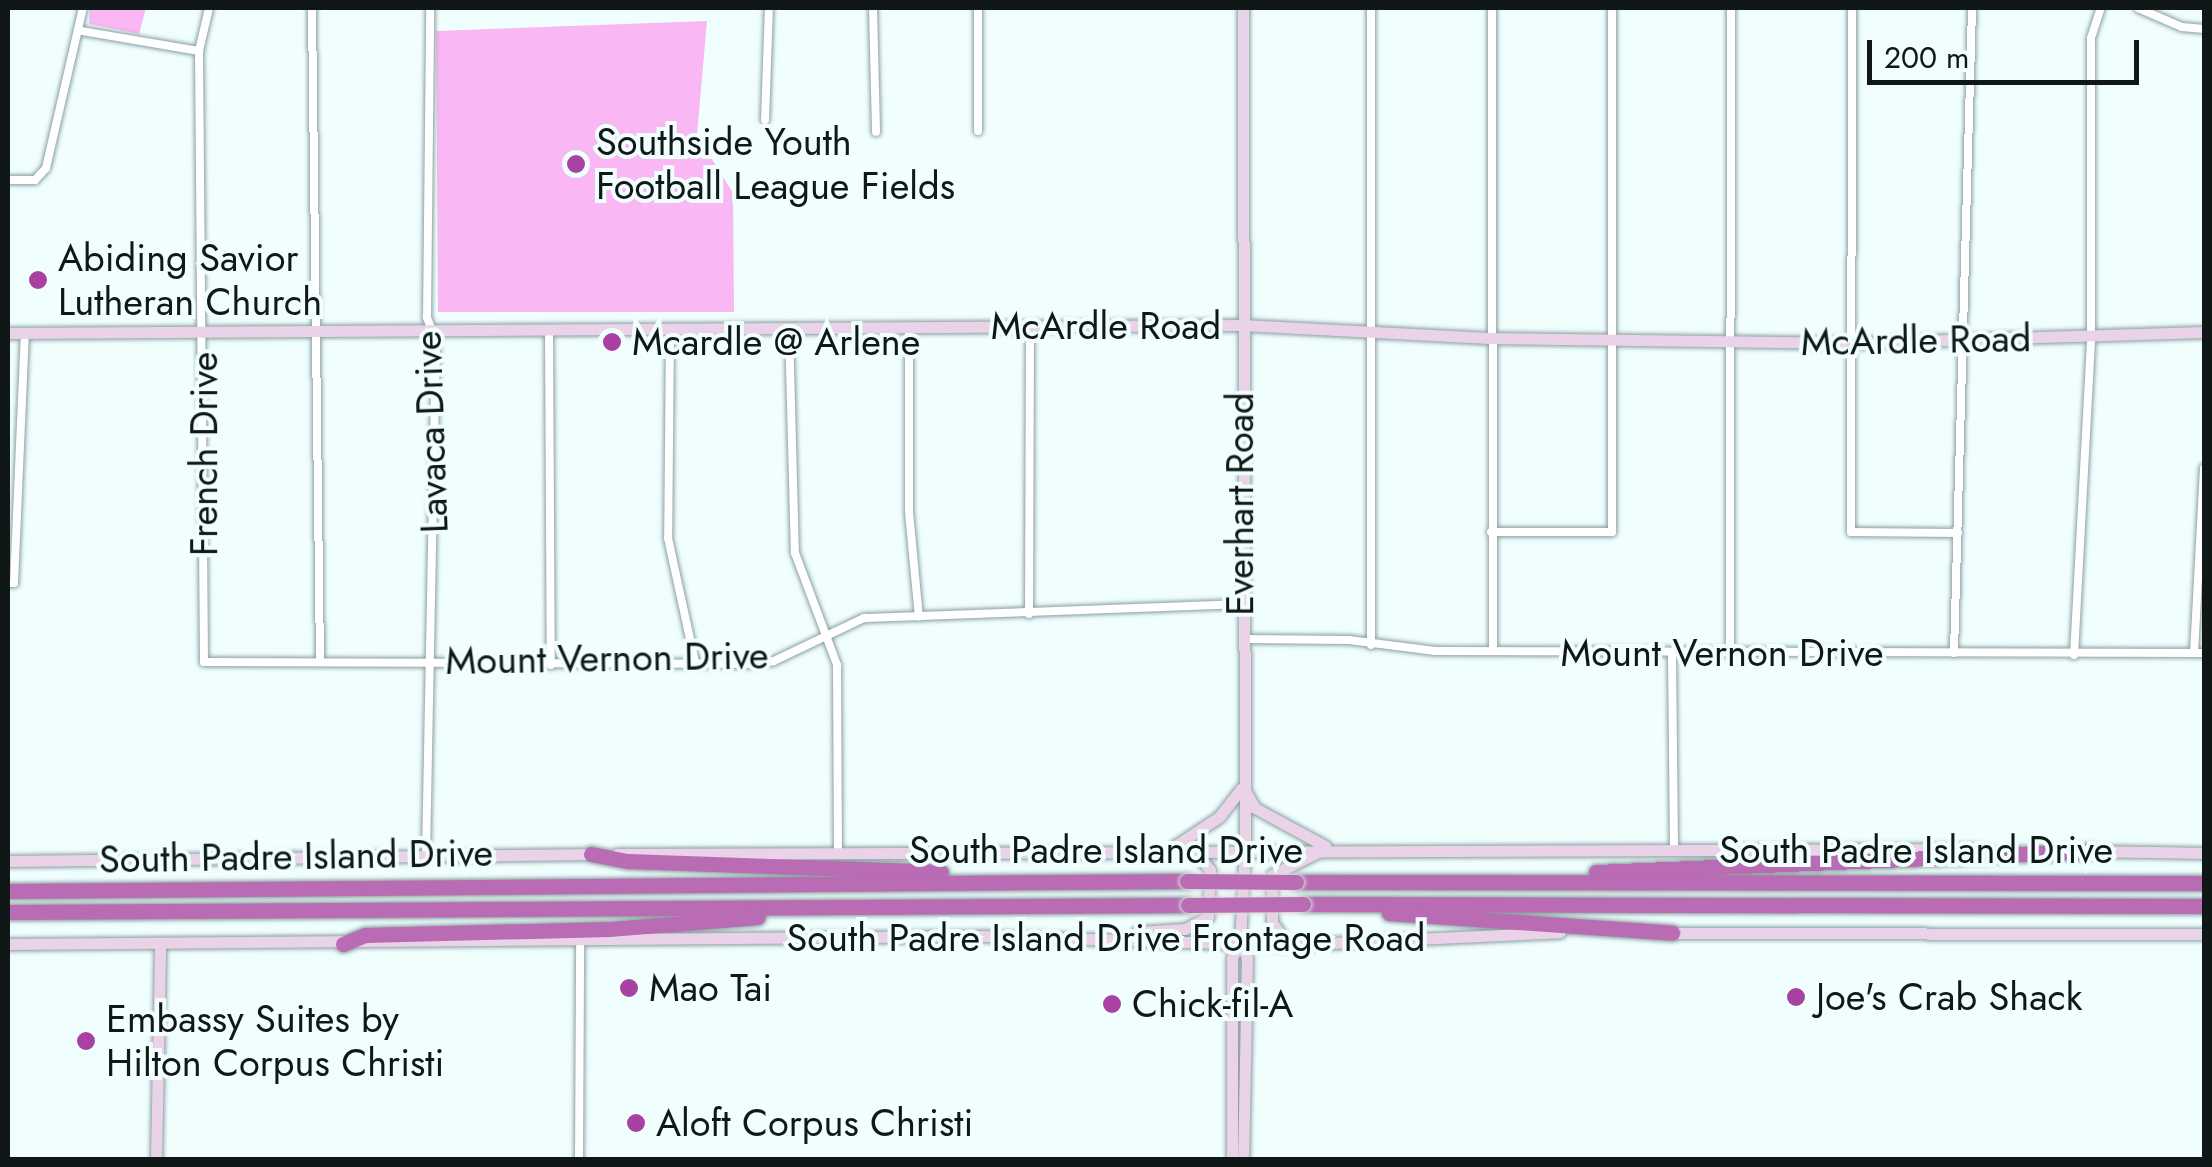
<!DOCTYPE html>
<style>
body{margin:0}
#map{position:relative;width:2212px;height:1167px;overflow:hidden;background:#f0fefe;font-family:Jost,sans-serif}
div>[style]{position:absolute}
.green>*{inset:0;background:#f9b7f3}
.roads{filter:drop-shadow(0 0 2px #8ba0a0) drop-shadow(0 0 2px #8ba0a0)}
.street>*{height:8px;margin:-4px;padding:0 4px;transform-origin:4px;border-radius:4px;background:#fff}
.secondary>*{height:11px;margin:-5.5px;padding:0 5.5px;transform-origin:5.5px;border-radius:5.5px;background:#ead3e8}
.highway>*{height:15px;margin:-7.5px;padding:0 7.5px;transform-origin:7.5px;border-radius:7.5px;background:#b96bb4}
.bridges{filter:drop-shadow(0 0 2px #d9dada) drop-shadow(0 0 2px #d9dada)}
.highway-bridge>*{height:15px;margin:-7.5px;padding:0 7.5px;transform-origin:7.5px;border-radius:7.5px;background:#b96bb4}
.dots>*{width:28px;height:28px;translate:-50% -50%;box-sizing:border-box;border:5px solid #f0fefe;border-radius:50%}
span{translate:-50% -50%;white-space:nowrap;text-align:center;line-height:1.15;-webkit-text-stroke:8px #f0fefe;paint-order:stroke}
.poi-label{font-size:38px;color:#0f1717}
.left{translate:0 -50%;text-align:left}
.street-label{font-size:38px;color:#0f1717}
.frame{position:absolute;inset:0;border:10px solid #0f1717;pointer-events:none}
.scale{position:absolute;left:1867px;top:40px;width:272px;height:45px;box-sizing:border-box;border:5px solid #0f1717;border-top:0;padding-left:12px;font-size:30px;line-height:35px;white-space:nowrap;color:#0f1717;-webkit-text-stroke:8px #f0fefe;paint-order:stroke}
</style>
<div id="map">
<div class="green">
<i style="clip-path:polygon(90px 8px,146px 8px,139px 34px,89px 24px)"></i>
<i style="clip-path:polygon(707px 21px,697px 135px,733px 193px,734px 312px,438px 312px,436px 31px)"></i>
</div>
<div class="roads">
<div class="street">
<i style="left:209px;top:8px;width:44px;rotate:103.1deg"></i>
<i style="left:199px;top:51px;width:611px;rotate:89.53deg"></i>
<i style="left:204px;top:662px;width:543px;rotate:0.21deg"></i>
<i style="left:747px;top:664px;width:27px;rotate:-6deg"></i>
<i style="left:774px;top:661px;width:100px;rotate:-25.5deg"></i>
<i style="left:864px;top:618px;width:376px;rotate:-2.1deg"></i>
<i style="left:312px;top:8px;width:653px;rotate:89.3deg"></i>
<i style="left:873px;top:8px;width:124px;rotate:88.6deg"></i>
<i style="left:978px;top:8px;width:123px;rotate:90deg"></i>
<i style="left:1371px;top:8px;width:637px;rotate:90deg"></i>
<i style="left:1492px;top:8px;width:643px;rotate:89.91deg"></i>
<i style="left:1852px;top:8px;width:524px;rotate:90.11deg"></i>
<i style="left:1851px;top:532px;width:107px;rotate:0.5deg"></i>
<i style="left:2138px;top:8px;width:48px;rotate:23.4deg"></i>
<i style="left:2182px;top:27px;width:22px;rotate:5deg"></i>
<i style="left:82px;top:31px;width:119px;rotate:9.7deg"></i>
<i style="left:765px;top:120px;width:112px;rotate:-88deg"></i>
<i style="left:8px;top:180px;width:27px"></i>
<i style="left:35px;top:180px;width:16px;rotate:-47deg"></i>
<i style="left:46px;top:168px;width:164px;rotate:-77deg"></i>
<i style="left:789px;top:328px;width:225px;rotate:88.5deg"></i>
<i style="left:795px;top:553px;width:120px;rotate:69.4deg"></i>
<i style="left:837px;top:665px;width:186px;rotate:89.7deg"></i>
<i style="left:909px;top:328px;width:184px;rotate:90deg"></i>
<i style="left:909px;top:512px;width:105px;rotate:84.6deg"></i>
<i style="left:670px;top:329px;width:209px;rotate:90.5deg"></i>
<i style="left:668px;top:538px;width:127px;rotate:77.7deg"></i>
<i style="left:549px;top:330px;width:335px;rotate:89.7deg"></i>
<i style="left:1491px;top:532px;width:121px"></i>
<i style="left:1612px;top:532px;width:524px;rotate:-90deg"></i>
<i style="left:8px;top:583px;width:6px"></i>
<i style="left:14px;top:583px;width:250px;rotate:-87.5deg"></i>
<i style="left:1029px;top:614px;width:287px;rotate:-89.8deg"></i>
<i style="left:1244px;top:639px;width:105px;rotate:0.5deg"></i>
<i style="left:1349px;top:640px;width:87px;rotate:7.3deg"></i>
<i style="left:1435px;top:651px;width:769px;rotate:0.15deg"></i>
<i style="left:1954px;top:653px;width:645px;rotate:-88.4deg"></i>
<i style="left:2194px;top:653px;width:185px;rotate:-86.9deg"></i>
<i style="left:1672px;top:654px;width:196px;rotate:89.4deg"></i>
<i style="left:1730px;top:654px;width:646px;rotate:-89.91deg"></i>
<i style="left:2074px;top:655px;width:318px;rotate:-86.9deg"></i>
<i style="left:2091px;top:337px;width:299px;rotate:-90deg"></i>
<i style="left:2091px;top:38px;width:32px;rotate:-72deg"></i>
<i style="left:426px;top:856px;width:515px;rotate:-88.89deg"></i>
<i style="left:436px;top:341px;width:26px;rotate:-111deg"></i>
<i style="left:427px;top:317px;width:309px;rotate:-89.4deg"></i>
<i style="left:579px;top:1160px;width:219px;rotate:-89.7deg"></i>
</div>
<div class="secondary">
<i style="left:8px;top:333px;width:1234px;rotate:-0.37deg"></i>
<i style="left:1242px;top:325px;width:247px;rotate:3deg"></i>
<i style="left:1489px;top:338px;width:363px;rotate:0.8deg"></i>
<i style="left:1852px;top:343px;width:352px;rotate:-1.8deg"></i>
<i style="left:1244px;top:789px;width:22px;rotate:60deg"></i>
<i style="left:1255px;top:808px;width:80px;rotate:28.5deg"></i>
<i style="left:1172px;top:848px;width:56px;rotate:-33.4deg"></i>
<i style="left:1219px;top:817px;width:36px;rotate:-52deg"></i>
<i style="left:2091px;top:851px;width:113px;rotate:1deg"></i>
<i style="left:617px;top:854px;width:1361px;rotate:-0.21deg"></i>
<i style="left:8px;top:861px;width:590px;rotate:-0.68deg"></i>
<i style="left:1137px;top:932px;width:48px;rotate:-3.6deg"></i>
<i style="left:1185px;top:929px;width:26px;rotate:-28deg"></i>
<i style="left:1208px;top:917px;width:47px;rotate:-87.6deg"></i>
<i style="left:1210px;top:870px;width:27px;rotate:-129deg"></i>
<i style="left:1664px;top:933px;width:540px;rotate:0.11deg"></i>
<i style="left:1240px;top:941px;width:18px;rotate:68deg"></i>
<i style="left:1247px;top:958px;width:202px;rotate:91.1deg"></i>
<i style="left:8px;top:944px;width:977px;rotate:-0.47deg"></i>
<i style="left:985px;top:936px;width:303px;rotate:1.7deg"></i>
<i style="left:1288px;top:945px;width:272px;rotate:-2.7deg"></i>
<i style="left:1288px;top:945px;width:28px;rotate:-125deg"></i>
<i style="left:1272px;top:922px;width:47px;rotate:-90deg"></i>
<i style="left:1272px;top:875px;width:54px;rotate:-26.6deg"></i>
<i style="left:156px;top:1160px;width:214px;rotate:-88.9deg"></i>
<i style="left:1232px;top:1160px;width:202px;rotate:-90deg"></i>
<i style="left:1232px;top:958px;width:19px;rotate:-65deg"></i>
<i style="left:1240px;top:941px;width:93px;rotate:-86.9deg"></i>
<i style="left:1245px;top:848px;width:840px;rotate:-90.14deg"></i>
</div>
<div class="highway">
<i style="left:591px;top:854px;width:38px;rotate:11deg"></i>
<i style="left:628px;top:861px;width:313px;rotate:2deg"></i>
<i style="left:1596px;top:872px;width:499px;rotate:-2.4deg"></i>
<i style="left:1296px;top:882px;width:908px;rotate:0.06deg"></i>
<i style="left:8px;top:891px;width:1179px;rotate:-0.49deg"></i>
<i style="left:1303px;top:904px;width:901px;rotate:0.13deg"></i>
<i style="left:8px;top:912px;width:1180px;rotate:-0.34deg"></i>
<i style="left:1389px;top:913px;width:284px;rotate:4deg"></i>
<i style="left:343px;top:944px;width:24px;rotate:-22deg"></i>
<i style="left:365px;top:935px;width:245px;rotate:-1.4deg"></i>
<i style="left:610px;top:929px;width:148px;rotate:-4.6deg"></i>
</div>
</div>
<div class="bridges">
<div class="highway-bridge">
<i style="left:1187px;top:881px;width:109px;rotate:0.5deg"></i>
<i style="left:1188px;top:905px;width:115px;rotate:-0.5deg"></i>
</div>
</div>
<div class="dots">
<i style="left:576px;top:164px;background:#a941a3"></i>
<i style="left:38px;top:280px;background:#a941a3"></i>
<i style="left:612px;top:342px;background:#a941a3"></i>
<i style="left:629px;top:988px;background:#a941a3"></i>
<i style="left:1796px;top:997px;background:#a941a3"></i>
<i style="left:1112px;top:1004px;background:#a941a3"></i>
<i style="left:86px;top:1041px;background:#a941a3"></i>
<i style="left:636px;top:1123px;background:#a941a3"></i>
</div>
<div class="poi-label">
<span class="left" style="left:596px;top:164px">Southside Youth<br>Football League Fields</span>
<span class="left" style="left:58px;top:280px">Abiding Savior<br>Lutheran Church</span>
<span class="left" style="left:632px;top:342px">Mcardle @ Arlene</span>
<span class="left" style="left:649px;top:988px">Mao Tai</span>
<span class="left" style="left:1816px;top:997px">Joe's Crab Shack</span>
<span class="left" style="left:1132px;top:1004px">Chick-fil-A</span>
<span class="left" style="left:106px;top:1041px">Embassy Suites by<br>Hilton Corpus Christi</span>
<span class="left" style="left:656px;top:1123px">Aloft Corpus Christi</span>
</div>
<div class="street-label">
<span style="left:1106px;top:326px">McArdle Road</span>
<span style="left:1916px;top:340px;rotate:-1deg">McArdle Road</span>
<span style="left:431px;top:432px;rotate:-92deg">Lavaca Drive</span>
<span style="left:204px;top:454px;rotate:-90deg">French Drive</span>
<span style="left:1240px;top:504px;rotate:-90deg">Everhart Road</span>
<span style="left:1722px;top:653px">Mount Vernon Drive</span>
<span style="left:607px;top:658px;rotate:-1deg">Mount Vernon Drive</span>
<span style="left:1106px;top:850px">South Padre Island Drive</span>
<span style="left:1916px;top:850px">South Padre Island Drive</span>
<span style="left:296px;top:856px;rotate:-1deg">South Padre Island Drive</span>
<span style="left:1106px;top:938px">South Padre Island Drive Frontage Road</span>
</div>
<div class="frame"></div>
<div class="scale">200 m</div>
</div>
